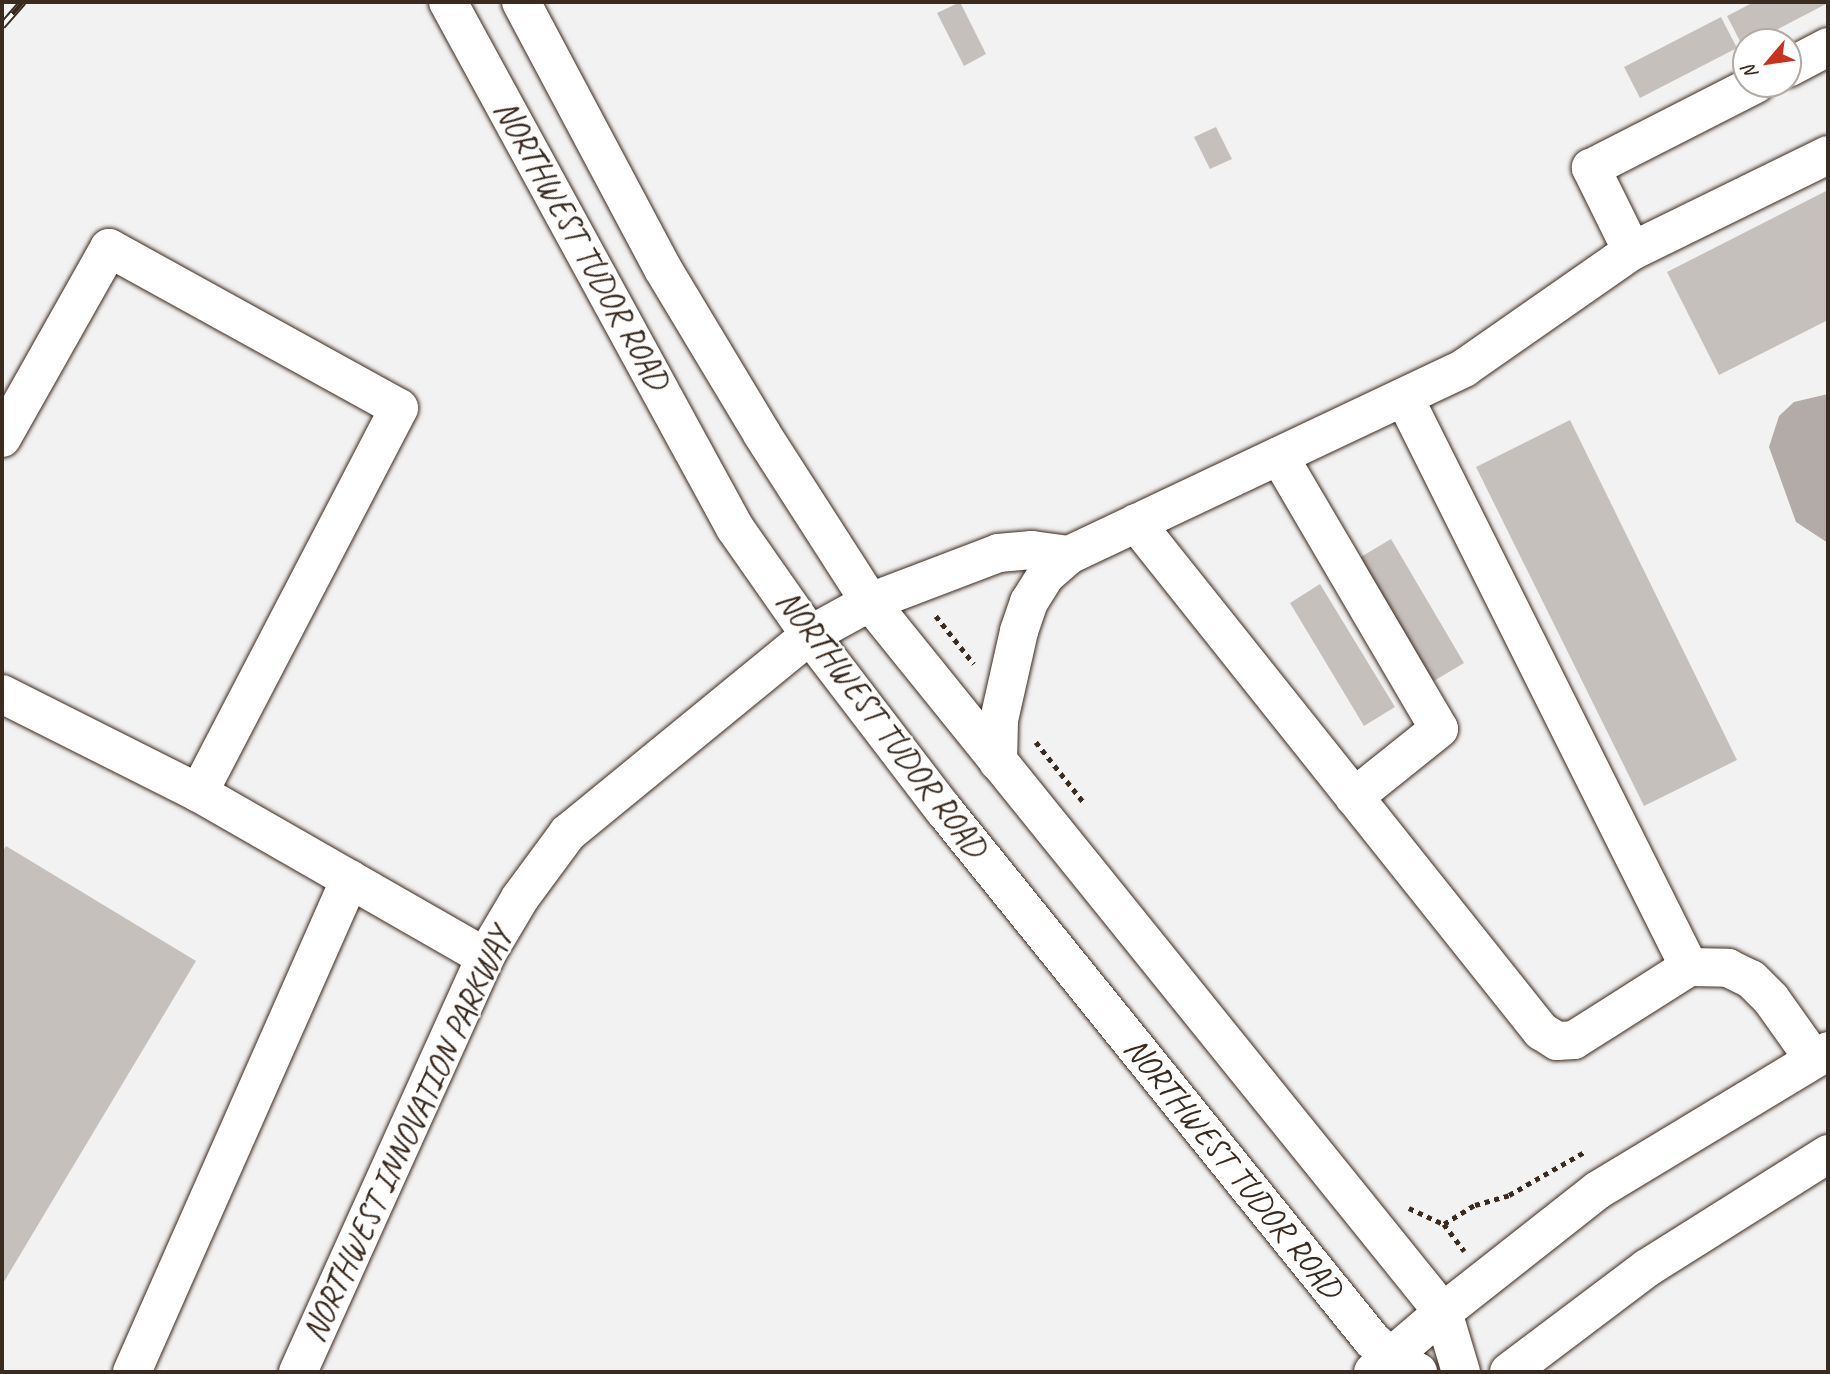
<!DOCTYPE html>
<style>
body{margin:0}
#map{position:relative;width:1830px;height:1374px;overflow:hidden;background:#f3f2f2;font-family:Caveat,sans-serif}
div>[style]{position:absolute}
.water>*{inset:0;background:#b2aba7}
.building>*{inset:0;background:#c6c0bd}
.path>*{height:4.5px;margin-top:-2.25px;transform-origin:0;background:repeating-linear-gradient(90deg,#3b2a1e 0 5px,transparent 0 10px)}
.roads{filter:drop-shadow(0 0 2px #3b2a1e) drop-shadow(0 0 2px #3b2a1e)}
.minor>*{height:38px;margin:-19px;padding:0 19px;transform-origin:19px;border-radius:19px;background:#fff}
.rail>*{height:8px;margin-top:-4px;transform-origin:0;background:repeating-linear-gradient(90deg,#fff 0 16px,#3b2a1e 0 32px);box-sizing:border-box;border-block:2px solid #3b2a1e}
span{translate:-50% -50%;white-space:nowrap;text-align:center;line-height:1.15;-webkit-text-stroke:5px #fff;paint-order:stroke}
.street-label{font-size:33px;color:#3b2a1e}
.frame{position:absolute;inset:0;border:4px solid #3b2a1e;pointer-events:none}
.north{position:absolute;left:1732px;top:28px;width:70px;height:70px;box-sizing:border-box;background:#fff;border:2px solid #b1aaa5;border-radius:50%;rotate:241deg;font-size:19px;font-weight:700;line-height:28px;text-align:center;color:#3b2a1e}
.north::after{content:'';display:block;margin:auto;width:24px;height:32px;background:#c8321e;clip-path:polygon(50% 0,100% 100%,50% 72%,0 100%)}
</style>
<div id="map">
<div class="water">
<i style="clip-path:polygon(1828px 394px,1828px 543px,1796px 522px,1769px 447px,1779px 416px,1794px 402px)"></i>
</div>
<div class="building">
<i style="clip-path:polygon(960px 2px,986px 54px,964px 66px,937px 13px)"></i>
<i style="clip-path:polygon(1754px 2px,1828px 2px,1828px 3px,1753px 42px,1746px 42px,1743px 47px,1727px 16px)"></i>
<i style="clip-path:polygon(1721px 17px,1737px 48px,1640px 98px,1624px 67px)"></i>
<i style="clip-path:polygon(1216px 127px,1232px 159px,1210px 169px,1194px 137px)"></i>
<i style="clip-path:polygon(1828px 190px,1828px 320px,1719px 375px,1667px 272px)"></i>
<i style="clip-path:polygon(1570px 420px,1737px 760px,1644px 806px,1476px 467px)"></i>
<i style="clip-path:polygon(1391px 539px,1464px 663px,1432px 682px,1359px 558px)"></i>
<i style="clip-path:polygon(1320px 584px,1395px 707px,1364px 726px,1290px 603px)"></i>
<i style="clip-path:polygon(6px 846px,196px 961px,2px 1285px,2px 853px)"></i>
</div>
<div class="path">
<i style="left:936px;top:616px;width:61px;rotate:51.6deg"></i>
<i style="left:1036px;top:742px;width:79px;rotate:51.7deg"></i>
<i style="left:1409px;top:1208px;width:38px;rotate:25deg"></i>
<i style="left:1444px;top:1224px;width:34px;rotate:53deg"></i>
<i style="left:1444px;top:1224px;width:36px;rotate:-32deg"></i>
<i style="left:1475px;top:1205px;width:35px;rotate:-16deg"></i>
<i style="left:1509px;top:1195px;width:89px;rotate:-29.7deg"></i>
</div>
<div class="roads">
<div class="minor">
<i style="left:448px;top:2px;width:599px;rotate:61.38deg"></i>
<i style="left:735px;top:528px;width:131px;rotate:55deg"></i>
<i style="left:810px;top:635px;width:220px;rotate:52.6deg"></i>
<i style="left:944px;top:810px;width:681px;rotate:51.08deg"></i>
<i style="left:1372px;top:1340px;width:25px;rotate:42deg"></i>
<i style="left:1391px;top:1357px;width:31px;rotate:29deg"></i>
<i style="left:521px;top:2px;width:302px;rotate:62deg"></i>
<i style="left:663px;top:269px;width:192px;rotate:59deg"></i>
<i style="left:762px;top:434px;width:200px;rotate:57.3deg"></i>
<i style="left:870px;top:602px;width:912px;rotate:51.1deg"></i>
<i style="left:1443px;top:1312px;width:63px;rotate:73.3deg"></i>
<i style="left:1788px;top:68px;width:45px;rotate:-27.7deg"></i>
<i style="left:1632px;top:251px;width:218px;rotate:-26.1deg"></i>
<i style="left:1404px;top:397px;width:637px;rotate:63.43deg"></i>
<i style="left:2px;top:438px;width:218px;rotate:-60.6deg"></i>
<i style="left:109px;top:248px;width:331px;rotate:28.9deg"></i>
<i style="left:399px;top:408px;width:434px;rotate:117.5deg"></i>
<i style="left:1279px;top:456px;width:316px;rotate:59.6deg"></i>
<i style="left:1439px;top:729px;width:109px;rotate:141.3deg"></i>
<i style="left:1136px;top:523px;width:650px;rotate:51.44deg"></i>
<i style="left:1541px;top:1031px;width:19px;rotate:32deg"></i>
<i style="left:1557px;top:1041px;width:17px;rotate:-3deg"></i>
<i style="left:1574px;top:1040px;width:136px;rotate:-32.4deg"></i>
<i style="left:1689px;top:967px;width:39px;rotate:1deg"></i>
<i style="left:1728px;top:968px;width:25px;rotate:26deg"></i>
<i style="left:1751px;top:979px;width:28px;rotate:45deg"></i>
<i style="left:1771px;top:999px;width:72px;rotate:54.6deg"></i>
<i style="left:2px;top:694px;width:220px;rotate:26.7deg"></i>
<i style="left:199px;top:793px;width:330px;rotate:29.8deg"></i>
<i style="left:998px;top:762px;width:42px;rotate:-88.6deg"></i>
<i style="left:999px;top:720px;width:91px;rotate:-77.3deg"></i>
<i style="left:1019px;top:631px;width:31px;rotate:-71deg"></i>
<i style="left:1029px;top:602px;width:31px;rotate:-58deg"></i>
<i style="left:1045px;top:576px;width:32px;rotate:-41deg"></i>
<i style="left:1069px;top:555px;width:437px;rotate:-25.3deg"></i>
<i style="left:1464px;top:368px;width:205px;rotate:-34.9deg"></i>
<i style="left:1632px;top:251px;width:93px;rotate:-116.3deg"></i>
<i style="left:1591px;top:168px;width:185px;rotate:-27deg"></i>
<i style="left:132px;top:1372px;width:539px;rotate:-66.15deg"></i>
<i style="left:298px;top:1372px;width:455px;rotate:-65.7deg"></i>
<i style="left:485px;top:957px;width:69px;rotate:-59.3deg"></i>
<i style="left:520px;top:898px;width:81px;rotate:-53.6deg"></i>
<i style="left:568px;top:833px;width:313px;rotate:-39.3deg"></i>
<i style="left:810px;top:635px;width:68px;rotate:-28.8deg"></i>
<i style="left:870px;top:602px;width:137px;rotate:-20.9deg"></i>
<i style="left:998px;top:553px;width:34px;rotate:-5deg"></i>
<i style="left:1032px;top:550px;width:37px;rotate:8deg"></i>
<i style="left:1373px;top:1372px;width:92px;rotate:-40.6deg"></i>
<i style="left:1443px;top:1312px;width:197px;rotate:-38.2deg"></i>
<i style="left:1598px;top:1190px;width:269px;rotate:-31.1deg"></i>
<i style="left:1509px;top:1372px;width:173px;rotate:-37deg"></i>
<i style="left:1647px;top:1268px;width:214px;rotate:-32.2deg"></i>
</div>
</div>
<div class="rail">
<i style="left:2px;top:26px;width:32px;rotate:-49deg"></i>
</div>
<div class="street-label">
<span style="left:581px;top:245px;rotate:61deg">NORTHWEST TUDOR ROAD</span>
<span style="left:881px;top:724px;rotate:53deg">NORTHWEST TUDOR ROAD</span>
<span style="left:408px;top:1135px;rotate:-65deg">NORTHWEST INNOVATION PARKWAY</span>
<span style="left:1233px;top:1168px;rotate:51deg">NORTHWEST TUDOR ROAD</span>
</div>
<div class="frame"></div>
<div class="north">N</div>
</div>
